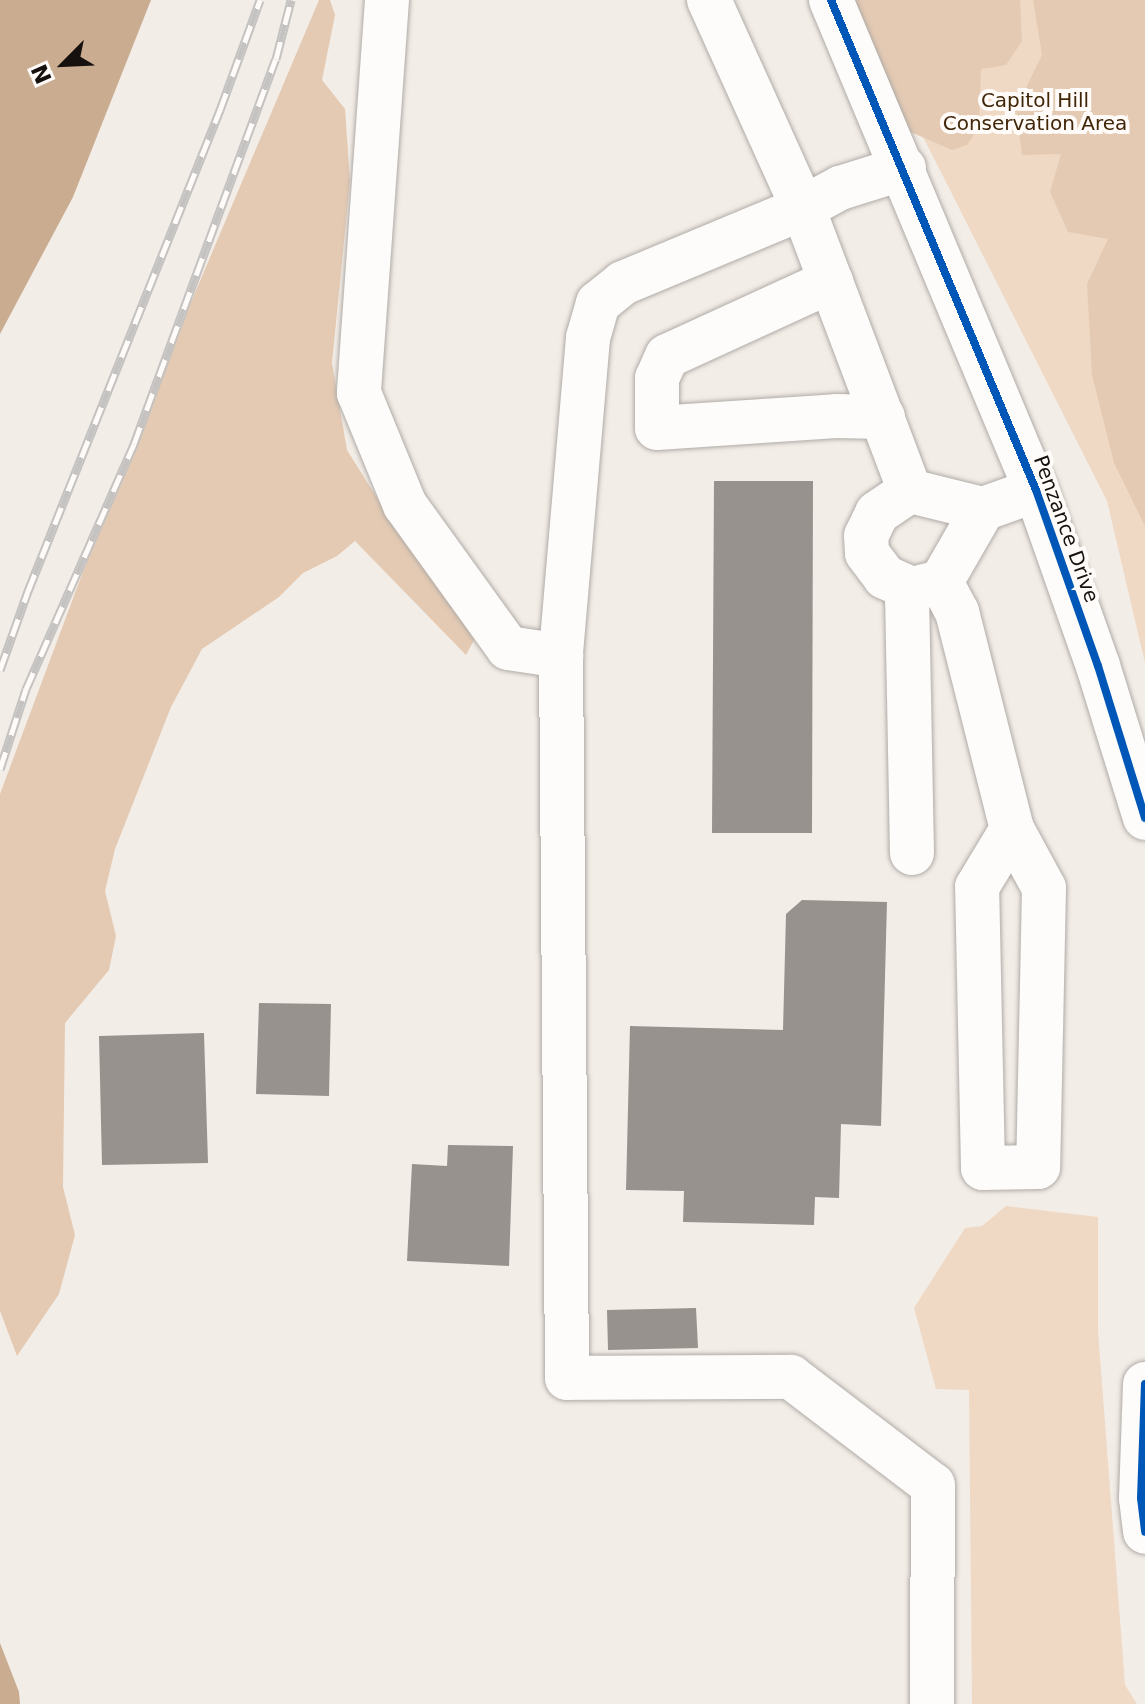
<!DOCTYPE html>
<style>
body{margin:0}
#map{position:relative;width:1145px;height:1704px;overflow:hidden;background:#f3ede7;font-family:"DejaVu Sans",sans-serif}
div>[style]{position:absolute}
.green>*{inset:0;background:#efd9c4}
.forest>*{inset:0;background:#e4cab3}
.water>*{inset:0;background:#caac91}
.building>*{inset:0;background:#97928d}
.roads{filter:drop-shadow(0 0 2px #b0aba7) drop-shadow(0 0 2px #b0aba7)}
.minor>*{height:44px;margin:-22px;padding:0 22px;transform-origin:22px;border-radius:22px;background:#fdfcfb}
.rail>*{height:9px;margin-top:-4.5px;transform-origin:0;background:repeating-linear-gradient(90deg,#fefbf9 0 18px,#c5c3c2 0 36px);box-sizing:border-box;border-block:2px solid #c5c3c2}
.cycleway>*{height:8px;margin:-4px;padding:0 4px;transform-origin:4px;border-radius:4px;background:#0057b8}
span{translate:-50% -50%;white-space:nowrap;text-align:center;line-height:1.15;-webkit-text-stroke:8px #fefbf9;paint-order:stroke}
.park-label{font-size:20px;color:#412507}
.street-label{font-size:20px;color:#16110e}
.north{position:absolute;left:24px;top:24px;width:80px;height:80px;-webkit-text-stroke:6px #fefbf9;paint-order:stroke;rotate:246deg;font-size:22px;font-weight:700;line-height:32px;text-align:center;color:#16110e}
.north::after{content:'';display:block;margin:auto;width:28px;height:36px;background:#16110e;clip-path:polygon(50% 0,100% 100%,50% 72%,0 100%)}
</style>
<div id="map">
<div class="green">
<i style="clip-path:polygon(854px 0,1145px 0,1145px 663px,1107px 501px)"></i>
<i style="clip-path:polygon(1006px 1206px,1098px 1217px,1098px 1331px,1125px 1685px,1137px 1704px,972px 1704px,969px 1390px,936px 1389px,914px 1308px,965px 1228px,982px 1226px)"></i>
</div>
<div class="forest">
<i style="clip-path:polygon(319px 0,330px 0,335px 15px,322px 80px,345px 109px,350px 181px,332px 363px,347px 450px,394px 525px,443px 587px,474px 640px,466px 655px,355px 541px,337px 556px,303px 573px,279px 597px,202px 649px,171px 707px,115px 849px,105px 891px,116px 936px,109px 970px,65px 1023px,63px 1187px,75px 1235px,59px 1294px,17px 1356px,0 1311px,0 794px,128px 451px)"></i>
<i style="clip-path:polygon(830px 0,1020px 0,1022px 41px,1006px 65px,981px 69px,979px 127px,967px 145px,952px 150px,906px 130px)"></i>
<i style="clip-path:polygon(1033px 0,1145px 0,1145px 526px,1114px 463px,1092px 375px,1087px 284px,1108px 239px,1068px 232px,1050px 192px,1061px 154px,1022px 155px,1016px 108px,1042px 55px)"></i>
</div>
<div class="water">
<i style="clip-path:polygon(0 0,151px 0,73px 197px,0 334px)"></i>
<i style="clip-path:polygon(0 1643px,19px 1692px,20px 1704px,0 1704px)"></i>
</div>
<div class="building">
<i style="clip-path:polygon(714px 481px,813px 481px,812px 833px,712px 833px)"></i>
<i style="clip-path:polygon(802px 900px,887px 902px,881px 1126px,841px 1124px,839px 1198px,815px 1197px,814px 1225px,683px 1222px,684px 1191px,626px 1190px,630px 1026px,783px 1030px,786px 914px)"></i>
<i style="clip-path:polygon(259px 1003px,331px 1004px,329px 1096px,256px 1094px)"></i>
<i style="clip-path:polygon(204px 1033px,208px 1163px,102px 1165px,99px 1036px)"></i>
<i style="clip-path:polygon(448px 1145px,513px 1146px,509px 1266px,407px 1261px,412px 1164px,447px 1166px)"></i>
<i style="clip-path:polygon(696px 1308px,698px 1348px,608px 1350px,607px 1310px)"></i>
</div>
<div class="roads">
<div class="minor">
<i style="left:387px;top:0;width:394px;rotate:94.1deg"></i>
<i style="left:359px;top:393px;width:121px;rotate:67.7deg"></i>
<i style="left:405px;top:505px;width:176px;rotate:54.2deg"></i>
<i style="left:508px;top:648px;width:54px;rotate:8.6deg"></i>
<i style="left:709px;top:0;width:228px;rotate:65.7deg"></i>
<i style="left:803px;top:208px;width:195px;rotate:157.4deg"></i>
<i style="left:623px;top:283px;width:32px;rotate:141deg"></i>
<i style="left:598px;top:303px;width:36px;rotate:106deg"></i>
<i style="left:588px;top:338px;width:319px;rotate:94.9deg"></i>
<i style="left:561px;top:656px;width:722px;rotate:89.52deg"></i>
<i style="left:567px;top:1378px;width:224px;rotate:-0.3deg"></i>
<i style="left:791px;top:1377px;width:178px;rotate:37.3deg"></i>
<i style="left:933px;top:1485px;width:219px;rotate:90.3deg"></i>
<i style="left:831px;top:0;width:531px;rotate:67.3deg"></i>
<i style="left:1036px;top:490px;width:187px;rotate:70.6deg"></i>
<i style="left:1098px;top:666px;width:159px;rotate:72.8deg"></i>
<i style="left:904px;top:168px;width:67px;rotate:162.6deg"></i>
<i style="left:840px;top:188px;width:42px;rotate:151.6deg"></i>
<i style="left:803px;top:208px;width:303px;rotate:69.3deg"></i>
<i style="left:831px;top:281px;width:180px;rotate:155.4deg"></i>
<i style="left:667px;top:356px;width:24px;rotate:114deg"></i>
<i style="left:657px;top:378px;width:50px;rotate:90deg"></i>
<i style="left:657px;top:428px;width:179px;rotate:-3.8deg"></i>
<i style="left:836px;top:416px;width:47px;rotate:1.2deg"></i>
<i style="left:912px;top:589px;width:30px;rotate:-156deg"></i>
<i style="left:885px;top:577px;width:30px;rotate:-127deg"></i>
<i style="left:867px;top:553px;width:17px;rotate:-93deg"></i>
<i style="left:866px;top:536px;width:25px;rotate:-64deg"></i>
<i style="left:877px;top:513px;width:40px;rotate:-34deg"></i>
<i style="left:910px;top:491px;width:75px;rotate:13.9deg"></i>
<i style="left:1012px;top:829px;width:67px;rotate:61.5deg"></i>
<i style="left:1044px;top:888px;width:279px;rotate:91.2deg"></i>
<i style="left:1038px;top:1167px;width:55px;rotate:179deg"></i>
<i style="left:983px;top:1168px;width:281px;rotate:-91.2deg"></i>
<i style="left:977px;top:887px;width:68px;rotate:-58.9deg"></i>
<i style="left:1012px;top:829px;width:224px;rotate:-104.2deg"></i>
<i style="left:957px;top:612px;width:34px;rotate:-118deg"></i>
<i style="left:941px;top:582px;width:84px;rotate:-60.1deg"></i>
<i style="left:983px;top:509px;width:56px;rotate:-19.7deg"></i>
<i style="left:912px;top:853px;width:253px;rotate:-91.1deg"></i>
<i style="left:907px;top:600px;width:12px;rotate:-66deg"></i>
<i style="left:912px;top:589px;width:30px;rotate:-14deg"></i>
<i style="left:1145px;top:1384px;width:114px;rotate:92deg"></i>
<i style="left:1141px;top:1498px;width:34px;rotate:83deg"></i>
</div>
</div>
<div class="rail">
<i style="left:0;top:670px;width:84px;rotate:-70.5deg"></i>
<i style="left:28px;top:591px;width:518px;rotate:-68.24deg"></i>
<i style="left:220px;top:110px;width:117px;rotate:-70deg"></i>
<i style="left:0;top:769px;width:84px;rotate:-72deg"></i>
<i style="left:26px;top:689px;width:268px;rotate:-66.2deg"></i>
<i style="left:134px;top:444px;width:410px;rotate:-69.8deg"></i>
<i style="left:276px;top:59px;width:61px;rotate:-75.7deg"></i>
</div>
<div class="cycleway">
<i style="left:831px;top:0;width:531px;rotate:67.3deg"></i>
<i style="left:1036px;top:490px;width:187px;rotate:70.6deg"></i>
<i style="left:1098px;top:666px;width:159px;rotate:72.8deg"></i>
<i style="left:1145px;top:1384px;width:114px;rotate:92deg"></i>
<i style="left:1141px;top:1498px;width:34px;rotate:83deg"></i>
</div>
<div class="park-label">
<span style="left:1035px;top:112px">Capitol Hill<br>Conservation Area</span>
</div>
<div class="street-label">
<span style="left:1066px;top:529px;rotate:70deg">Penzance Drive</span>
</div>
<div class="north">N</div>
</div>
